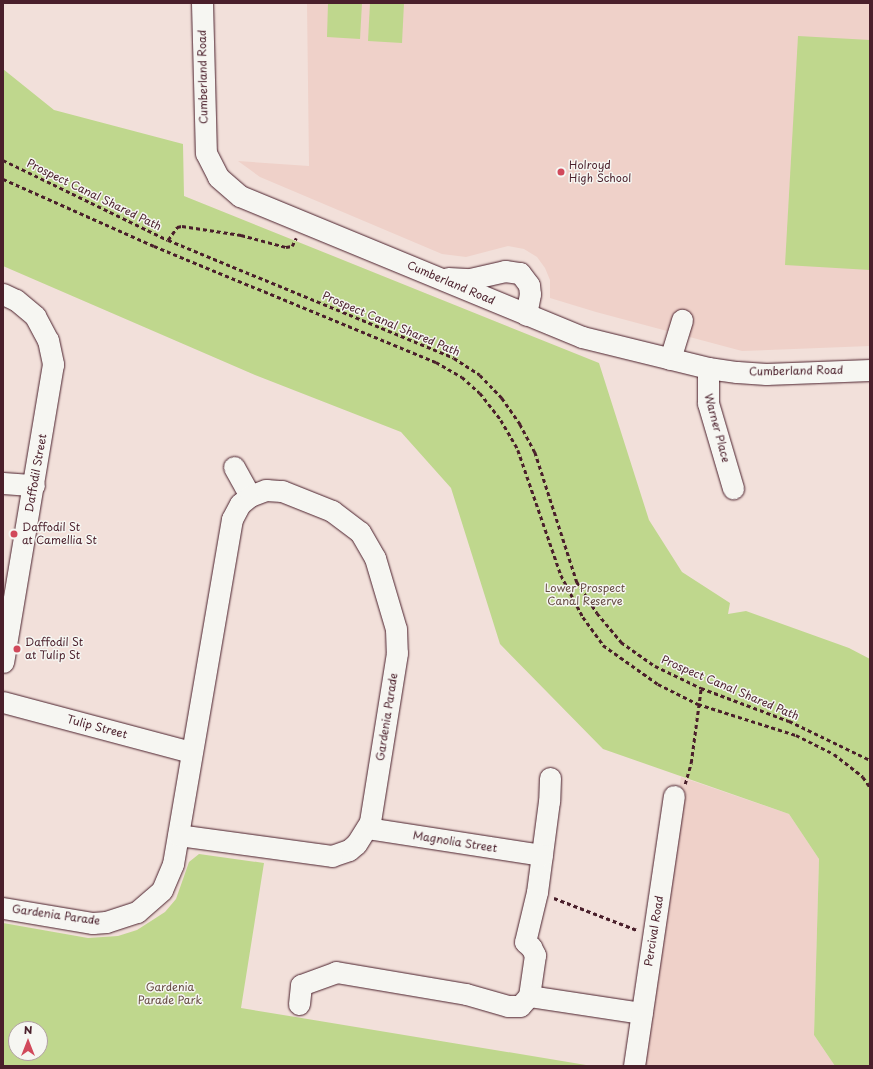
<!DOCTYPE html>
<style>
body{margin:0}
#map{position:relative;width:873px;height:1069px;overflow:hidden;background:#f2e0da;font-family:"Playpen Sans",sans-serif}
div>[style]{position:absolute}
.built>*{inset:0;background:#efd1c9}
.green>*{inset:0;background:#bfd78d}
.path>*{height:2.5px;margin-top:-1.25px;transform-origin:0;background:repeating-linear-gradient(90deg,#4a1f2b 0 4px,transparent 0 7px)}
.roads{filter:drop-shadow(0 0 1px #4a1f2b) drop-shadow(0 0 1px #4a1f2b)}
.minor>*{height:21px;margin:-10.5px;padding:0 10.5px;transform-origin:10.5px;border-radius:10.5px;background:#f6f6f2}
.dots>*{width:11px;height:11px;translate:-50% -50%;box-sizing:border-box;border:2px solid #f6f6f2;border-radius:50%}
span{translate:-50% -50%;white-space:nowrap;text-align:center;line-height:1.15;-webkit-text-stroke:3px #f6f6f2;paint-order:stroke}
.street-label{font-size:11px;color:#4a1f2b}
.poi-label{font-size:11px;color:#4a1f2b}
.left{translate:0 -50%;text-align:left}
.park-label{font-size:11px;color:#674d44}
.frame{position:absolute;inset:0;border:4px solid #4a1f2b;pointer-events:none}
.north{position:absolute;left:8px;top:1021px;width:40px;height:40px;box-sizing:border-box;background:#f6f6f2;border:1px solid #b1a0a2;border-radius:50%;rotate:0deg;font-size:11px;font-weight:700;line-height:16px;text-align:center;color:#4a1f2b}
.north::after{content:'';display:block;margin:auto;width:14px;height:18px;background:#d1495b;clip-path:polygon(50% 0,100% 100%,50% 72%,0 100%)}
</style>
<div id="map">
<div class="built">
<i style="clip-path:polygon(307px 3px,870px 3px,870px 346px,742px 351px,596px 312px,550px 298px,550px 280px,545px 268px,537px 257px,524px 249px,508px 246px,466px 257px,442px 254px,260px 177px,238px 161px,309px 166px)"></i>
<i style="clip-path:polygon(681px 777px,789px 814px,819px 859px,814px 1035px,835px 1066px,631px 1066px)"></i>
</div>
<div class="green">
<i style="clip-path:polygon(328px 3px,362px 3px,360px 39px,327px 37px)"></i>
<i style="clip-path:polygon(370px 3px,404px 3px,402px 43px,368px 41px)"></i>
<i style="clip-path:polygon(798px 36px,870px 40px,870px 270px,785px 265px)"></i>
<i style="clip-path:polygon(3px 69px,54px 110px,183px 144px,184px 196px,599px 363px,649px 520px,682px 572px,730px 603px,728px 614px,746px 611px,849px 648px,870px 659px,870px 1066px,835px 1066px,814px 1035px,819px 859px,789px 814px,603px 749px,500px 644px,451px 488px,401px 432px,255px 375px,3px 266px)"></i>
<i style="clip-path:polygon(evenodd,199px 854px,264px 863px,241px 1008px,592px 1066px,3px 1066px,3px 923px,88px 938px,118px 936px,137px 930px,165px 912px,176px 899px,189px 862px,199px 854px,16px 1029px,40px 1029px,40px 1053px,16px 1053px,16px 1029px)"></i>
</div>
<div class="path">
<i style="left:3px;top:160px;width:183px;rotate:25.9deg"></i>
<i style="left:168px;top:240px;width:309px;rotate:22.4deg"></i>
<i style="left:454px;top:358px;width:31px;rotate:33deg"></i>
<i style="left:480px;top:375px;width:32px;rotate:46deg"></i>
<i style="left:502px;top:398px;width:32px;rotate:55deg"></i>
<i style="left:520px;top:424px;width:32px;rotate:62deg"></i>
<i style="left:535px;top:452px;width:137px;rotate:72.1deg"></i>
<i style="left:577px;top:582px;width:37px;rotate:57deg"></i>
<i style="left:597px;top:613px;width:38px;rotate:50deg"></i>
<i style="left:621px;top:642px;width:42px;rotate:35.2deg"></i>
<i style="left:655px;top:666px;width:51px;rotate:25.6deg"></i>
<i style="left:701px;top:688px;width:94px;rotate:20.6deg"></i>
<i style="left:789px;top:721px;width:90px;rotate:25.7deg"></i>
<i style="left:3px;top:179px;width:165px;rotate:23.9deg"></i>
<i style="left:154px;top:246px;width:305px;rotate:22.4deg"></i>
<i style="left:436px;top:362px;width:30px;rotate:30deg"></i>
<i style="left:462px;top:377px;width:24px;rotate:42deg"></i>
<i style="left:480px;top:393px;width:34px;rotate:52deg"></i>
<i style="left:501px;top:420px;width:34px;rotate:60deg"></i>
<i style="left:518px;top:450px;width:132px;rotate:71deg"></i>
<i style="left:561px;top:575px;width:47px;rotate:62.4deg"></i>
<i style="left:583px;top:617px;width:34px;rotate:54deg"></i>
<i style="left:603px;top:645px;width:67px;rotate:35.3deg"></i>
<i style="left:658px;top:684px;width:45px;rotate:26.6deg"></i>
<i style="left:698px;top:704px;width:103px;rotate:17.6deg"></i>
<i style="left:796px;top:735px;width:42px;rotate:26.6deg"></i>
<i style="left:834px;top:754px;width:37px;rotate:38deg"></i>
<i style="left:863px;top:777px;width:12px;rotate:55deg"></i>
<i style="left:168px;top:240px;width:16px;rotate:-55deg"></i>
<i style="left:177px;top:227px;width:5px;rotate:-11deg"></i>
<i style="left:182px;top:226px;width:60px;rotate:8.7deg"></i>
<i style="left:241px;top:235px;width:47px;rotate:14.9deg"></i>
<i style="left:286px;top:247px;width:6px;rotate:-9deg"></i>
<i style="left:292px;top:246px;width:9px;rotate:-63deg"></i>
<i style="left:685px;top:784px;width:22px;rotate:-74deg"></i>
<i style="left:691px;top:763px;width:76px;rotate:-82.4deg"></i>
<i style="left:554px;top:898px;width:89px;rotate:21.1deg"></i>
</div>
<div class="roads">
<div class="minor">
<i style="left:202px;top:3px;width:150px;rotate:88.5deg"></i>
<i style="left:206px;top:153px;width:27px;rotate:63deg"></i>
<i style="left:218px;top:177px;width:29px;rotate:41deg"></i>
<i style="left:240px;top:196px;width:370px;rotate:22.4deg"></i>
<i style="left:582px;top:337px;width:130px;rotate:13.8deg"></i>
<i style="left:708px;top:368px;width:29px;rotate:8deg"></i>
<i style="left:737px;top:372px;width:29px;rotate:4deg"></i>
<i style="left:766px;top:374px;width:104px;rotate:-2.2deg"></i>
<i style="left:448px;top:278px;width:22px;rotate:3deg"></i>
<i style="left:470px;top:279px;width:36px;rotate:-13deg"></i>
<i style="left:505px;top:271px;width:15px;rotate:8deg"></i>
<i style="left:520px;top:273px;width:15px;rotate:53deg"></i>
<i style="left:529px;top:285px;width:9px;rotate:84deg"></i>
<i style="left:530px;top:294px;width:21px;rotate:101deg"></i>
<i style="left:3px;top:294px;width:14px;rotate:25deg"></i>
<i style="left:16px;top:300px;width:25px;rotate:40deg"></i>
<i style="left:35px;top:316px;width:27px;rotate:62deg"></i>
<i style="left:48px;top:340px;width:25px;rotate:78deg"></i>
<i style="left:53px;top:364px;width:302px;rotate:99.5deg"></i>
<i style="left:670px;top:359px;width:41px;rotate:-72.9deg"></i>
<i style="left:708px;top:368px;width:35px;rotate:90deg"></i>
<i style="left:708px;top:403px;width:89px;rotate:73.6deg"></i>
<i style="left:234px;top:467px;width:33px;rotate:61deg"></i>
<i style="left:3px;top:483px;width:31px;rotate:4deg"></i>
<i style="left:3px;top:702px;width:195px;rotate:14.9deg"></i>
<i style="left:550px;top:778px;width:23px;rotate:92deg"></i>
<i style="left:549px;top:801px;width:92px;rotate:97.5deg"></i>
<i style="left:537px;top:892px;width:51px;rotate:103.5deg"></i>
<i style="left:525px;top:942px;width:8px;rotate:40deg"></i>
<i style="left:531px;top:947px;width:9px;rotate:63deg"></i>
<i style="left:535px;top:955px;width:41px;rotate:98.3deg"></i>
<i style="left:529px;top:996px;width:114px;rotate:8.6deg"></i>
<i style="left:367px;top:828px;width:177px;rotate:8.8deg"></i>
<i style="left:3px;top:908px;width:91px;rotate:9.5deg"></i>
<i style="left:93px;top:923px;width:13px;rotate:-4deg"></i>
<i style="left:106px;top:922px;width:33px;rotate:-18deg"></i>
<i style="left:137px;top:912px;width:33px;rotate:-41deg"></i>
<i style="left:162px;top:890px;width:28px;rotate:-67deg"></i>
<i style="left:173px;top:864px;width:350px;rotate:-80.3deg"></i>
<i style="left:232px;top:519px;width:17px;rotate:-62deg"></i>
<i style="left:240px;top:504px;width:13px;rotate:-39deg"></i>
<i style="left:250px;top:496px;width:17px;rotate:-21deg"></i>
<i style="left:266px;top:490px;width:16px;rotate:4deg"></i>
<i style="left:282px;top:491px;width:54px;rotate:21.8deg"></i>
<i style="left:332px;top:511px;width:35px;rotate:37deg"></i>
<i style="left:360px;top:532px;width:30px;rotate:60deg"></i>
<i style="left:375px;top:558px;width:74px;rotate:73.5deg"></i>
<i style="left:396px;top:629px;width:24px;rotate:88deg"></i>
<i style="left:397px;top:653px;width:171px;rotate:99.1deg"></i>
<i style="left:370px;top:822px;width:26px;rotate:122deg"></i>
<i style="left:356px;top:844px;width:9px;rotate:139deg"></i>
<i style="left:349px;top:850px;width:18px;rotate:161deg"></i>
<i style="left:332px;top:856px;width:155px;rotate:-172.2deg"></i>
<i style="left:299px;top:1004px;width:19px;rotate:-84deg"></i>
<i style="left:301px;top:985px;width:37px;rotate:-20deg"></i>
<i style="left:336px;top:972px;width:132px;rotate:9.6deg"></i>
<i style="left:466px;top:994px;width:44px;rotate:15.9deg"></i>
<i style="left:508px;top:1006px;width:12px"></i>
<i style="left:520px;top:1006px;width:13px;rotate:-48deg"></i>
<i style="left:634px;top:1066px;width:273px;rotate:-81.6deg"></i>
</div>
</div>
<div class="dots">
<i style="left:561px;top:172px;background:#d1495b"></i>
<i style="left:14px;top:534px;background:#d1495b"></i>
<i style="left:17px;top:649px;background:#d1495b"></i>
</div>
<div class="street-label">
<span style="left:203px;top:77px;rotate:-91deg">Cumberland Road</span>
<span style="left:94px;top:195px;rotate:26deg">Prospect Canal Shared Path</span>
<span style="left:451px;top:283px;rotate:23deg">Cumberland Road</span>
<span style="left:391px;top:324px;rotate:23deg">Prospect Canal Shared Path</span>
<span style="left:796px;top:371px;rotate:-1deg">Cumberland Road</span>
<span style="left:717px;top:428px;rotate:75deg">Warner Place</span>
<span style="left:36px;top:473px;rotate:-80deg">Daffodil Street</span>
<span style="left:730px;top:688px;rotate:23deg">Prospect Canal Shared Path</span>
<span style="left:387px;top:717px;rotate:-81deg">Gardenia Parade</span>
<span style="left:97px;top:727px;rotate:15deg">Tulip Street</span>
<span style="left:455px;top:842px;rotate:9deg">Magnolia Street</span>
<span style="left:56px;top:915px;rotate:8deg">Gardenia Parade</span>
<span style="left:654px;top:931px;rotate:-81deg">Percival Road</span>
</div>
<div class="poi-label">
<span class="left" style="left:569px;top:172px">Holroyd<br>High School</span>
<span class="left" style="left:22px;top:534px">Daffodil St<br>at Camellia St</span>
<span class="left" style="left:25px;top:649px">Daffodil St<br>at Tulip St</span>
</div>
<div class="park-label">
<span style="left:585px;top:595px">Lower Prospect<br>Canal Reserve</span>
<span style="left:170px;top:994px">Gardenia<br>Parade Park</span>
</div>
<div class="frame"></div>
<div class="north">N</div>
</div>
